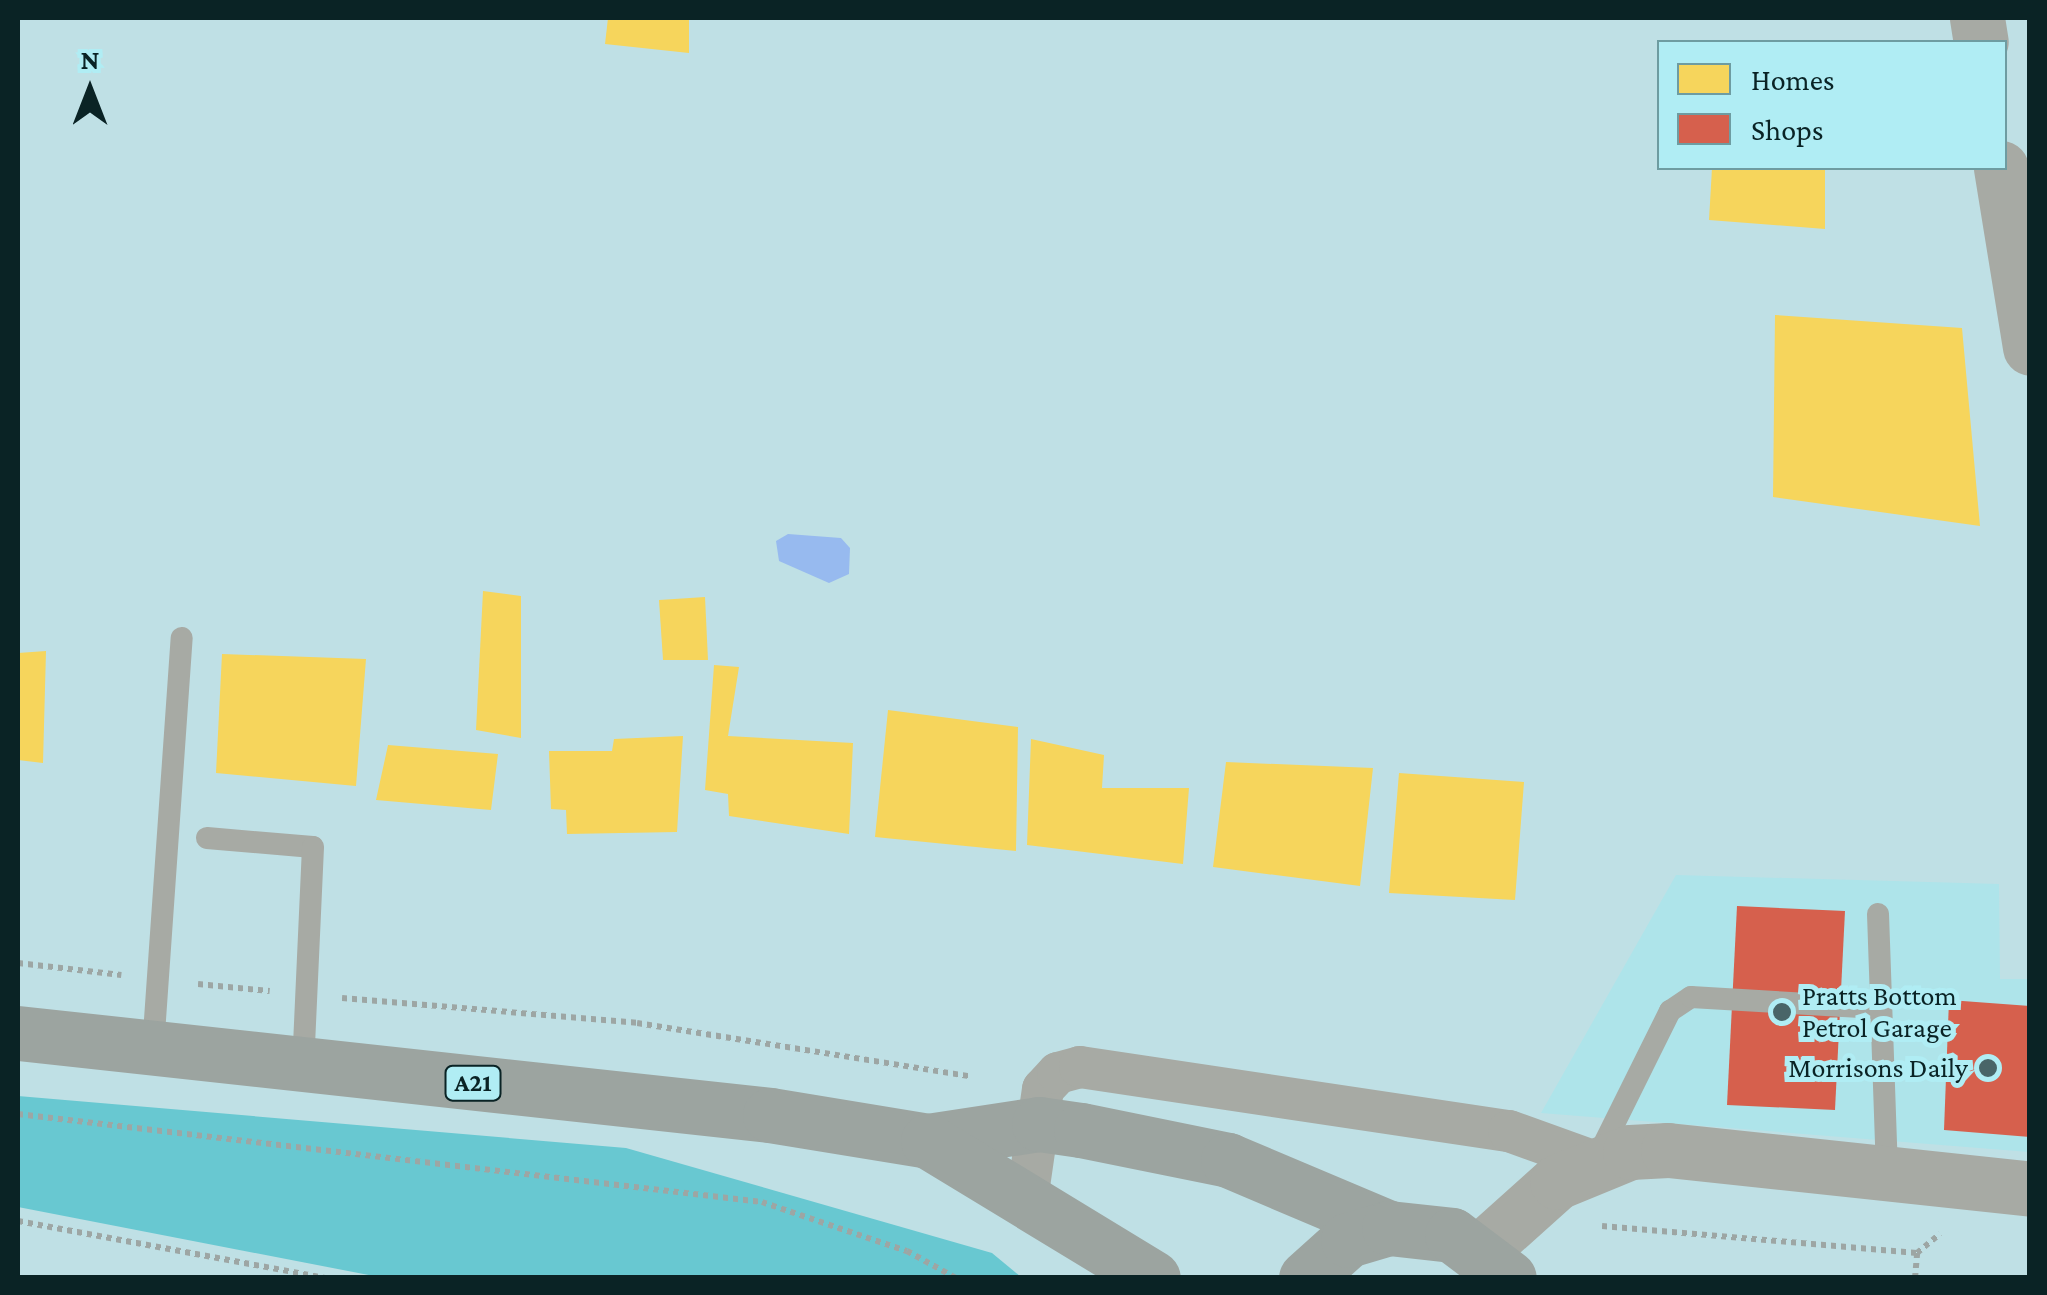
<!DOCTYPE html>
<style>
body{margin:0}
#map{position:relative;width:2047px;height:1295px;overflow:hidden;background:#bfe0e5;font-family:"Crimson Pro",serif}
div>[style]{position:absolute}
.built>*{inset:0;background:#aee4ea}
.forest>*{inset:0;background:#68c8d1}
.water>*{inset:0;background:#97baef}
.homes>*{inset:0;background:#f6d55c}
.shops>*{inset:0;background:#d6604d}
.path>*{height:6px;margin-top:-3px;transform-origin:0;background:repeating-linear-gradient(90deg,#9da6a4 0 5px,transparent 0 10px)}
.service>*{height:22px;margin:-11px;padding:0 11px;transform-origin:11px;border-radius:11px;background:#a7aaa4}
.minor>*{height:42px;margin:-21px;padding:0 21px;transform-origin:21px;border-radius:21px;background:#a7aaa4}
.tertiary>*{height:55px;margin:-27.5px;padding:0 27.5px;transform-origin:27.5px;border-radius:27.5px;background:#a7aaa4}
.trunk>*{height:55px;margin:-27.5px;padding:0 27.5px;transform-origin:27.5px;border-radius:27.5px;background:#9ca4a0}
.dots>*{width:28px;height:28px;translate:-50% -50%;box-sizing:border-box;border:5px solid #b0edf4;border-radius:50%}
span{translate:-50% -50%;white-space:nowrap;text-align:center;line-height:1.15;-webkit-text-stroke:10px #b0edf4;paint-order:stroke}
.shield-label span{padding:2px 8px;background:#b0edf4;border:2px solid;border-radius:8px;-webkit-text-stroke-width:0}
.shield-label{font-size:25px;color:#0a2325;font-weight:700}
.poi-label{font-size:28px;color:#0a2325}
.left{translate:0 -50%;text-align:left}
.right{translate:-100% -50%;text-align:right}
.frame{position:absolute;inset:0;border:20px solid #0a2325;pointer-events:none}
.legend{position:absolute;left:1657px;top:40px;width:350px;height:130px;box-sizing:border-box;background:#b0edf4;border:2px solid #6e9ca1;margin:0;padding:12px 18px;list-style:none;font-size:30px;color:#0a2325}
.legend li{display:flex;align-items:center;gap:20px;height:50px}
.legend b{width:50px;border:2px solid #6e9ca1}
.north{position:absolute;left:40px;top:40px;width:100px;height:100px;-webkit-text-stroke:8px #b0edf4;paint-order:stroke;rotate:0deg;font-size:28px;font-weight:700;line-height:40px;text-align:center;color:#0a2325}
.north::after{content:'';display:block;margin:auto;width:35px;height:45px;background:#0a2325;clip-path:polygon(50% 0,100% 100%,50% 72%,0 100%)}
</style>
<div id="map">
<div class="built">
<i style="clip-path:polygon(1676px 875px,1999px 884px,2000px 979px,2029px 979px,2029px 1152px,1541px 1113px)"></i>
</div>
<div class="forest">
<i style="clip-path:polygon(18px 1096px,626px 1148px,992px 1253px,1021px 1277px,379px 1277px,18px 1207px)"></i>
</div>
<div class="water">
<i style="clip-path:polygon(788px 534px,841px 538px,850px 548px,849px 574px,829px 583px,779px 561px,776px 541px)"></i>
</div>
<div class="homes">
<i style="clip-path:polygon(608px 18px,689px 18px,689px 53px,605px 44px)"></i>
<i style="clip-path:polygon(1712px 168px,1825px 168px,1825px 229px,1709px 220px)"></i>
<i style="clip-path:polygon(1775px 315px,1962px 328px,1980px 526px,1773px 497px)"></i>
<i style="clip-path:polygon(483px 591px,521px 596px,521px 738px,476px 730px)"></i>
<i style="clip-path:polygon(705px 597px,708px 660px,663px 660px,659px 600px)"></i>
<i style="clip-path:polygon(46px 651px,43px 763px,18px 760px,18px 653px)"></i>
<i style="clip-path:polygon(222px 654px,366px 659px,356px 786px,216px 773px)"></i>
<i style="clip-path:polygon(714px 665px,739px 667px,728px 736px,853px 743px,849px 834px,729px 816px,728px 794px,705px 790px)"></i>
<i style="clip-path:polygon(888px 710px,1018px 727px,1016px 851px,875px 837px)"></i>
<i style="clip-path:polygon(683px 736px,677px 832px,567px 834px,566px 810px,551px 809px,549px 751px,612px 751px,614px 739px)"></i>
<i style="clip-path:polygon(1031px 739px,1104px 755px,1102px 788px,1189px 788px,1183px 864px,1027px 845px)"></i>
<i style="clip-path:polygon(388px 745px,498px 754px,491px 810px,376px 800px)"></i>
<i style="clip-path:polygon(1226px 762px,1373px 768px,1360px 886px,1213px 867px)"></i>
<i style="clip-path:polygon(1399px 773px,1524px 782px,1515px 900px,1389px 893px)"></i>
</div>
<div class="shops">
<i style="clip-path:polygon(1737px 906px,1845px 911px,1835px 1110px,1727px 1105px)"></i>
<i style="clip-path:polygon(1949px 1000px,2030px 1006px,2030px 1137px,1944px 1130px)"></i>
</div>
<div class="path">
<i style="left:18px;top:963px;width:104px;rotate:6.6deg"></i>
<i style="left:198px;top:984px;width:72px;rotate:5.6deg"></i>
<i style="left:342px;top:998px;width:296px;rotate:4.8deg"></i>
<i style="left:637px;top:1023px;width:336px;rotate:9.1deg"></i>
<i style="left:18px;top:1114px;width:749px;rotate:6.75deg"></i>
<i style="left:762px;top:1202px;width:153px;rotate:18.7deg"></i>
<i style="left:907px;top:1251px;width:56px;rotate:28.9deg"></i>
<i style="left:18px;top:1221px;width:312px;rotate:10.5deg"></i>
<i style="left:1602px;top:1226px;width:316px;rotate:4.9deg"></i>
<i style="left:1917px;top:1253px;width:30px;rotate:-40deg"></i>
<i style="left:1915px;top:1278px;width:25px;rotate:-85deg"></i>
</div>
<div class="service">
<i style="left:207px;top:838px;width:106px;rotate:4.9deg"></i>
<i style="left:313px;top:847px;width:217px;rotate:92.6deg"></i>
<i style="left:1878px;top:914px;width:260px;rotate:88deg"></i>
<i style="left:153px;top:1048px;width:411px;rotate:-86deg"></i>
<i style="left:1599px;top:1154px;width:160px;rotate:-63.6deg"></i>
<i style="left:1670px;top:1011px;width:25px;rotate:-34deg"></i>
<i style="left:1691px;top:997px;width:187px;rotate:3.4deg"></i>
</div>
<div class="minor">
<i style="left:1027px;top:1200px;width:112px;rotate:-81.8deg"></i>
<i style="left:1043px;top:1089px;width:22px;rotate:-47deg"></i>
<i style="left:1058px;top:1073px;width:23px;rotate:-15deg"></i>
<i style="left:1080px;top:1067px;width:434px;rotate:8.5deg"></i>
<i style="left:1509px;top:1131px;width:91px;rotate:19.8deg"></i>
</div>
<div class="tertiary">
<i style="left:1977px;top:18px;width:24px;rotate:81deg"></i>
<i style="left:2001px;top:168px;width:182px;rotate:80.8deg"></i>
<i style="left:1480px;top:1251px;width:103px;rotate:-41.9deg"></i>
<i style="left:1557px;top:1182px;width:79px;rotate:-22.3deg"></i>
<i style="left:1630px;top:1152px;width:38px;rotate:-3deg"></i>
<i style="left:1668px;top:1150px;width:364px;rotate:6.1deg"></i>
</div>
<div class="trunk">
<i style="left:18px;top:1033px;width:756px;rotate:6.22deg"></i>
<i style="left:770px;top:1115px;width:160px;rotate:9.3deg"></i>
<i style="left:928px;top:1141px;width:112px;rotate:-8.7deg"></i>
<i style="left:1039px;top:1124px;width:42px;rotate:8.1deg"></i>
<i style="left:1081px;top:1130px;width:150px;rotate:11.5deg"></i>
<i style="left:1228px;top:1160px;width:175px;rotate:22.9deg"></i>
<i style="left:928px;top:1141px;width:263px;rotate:31.3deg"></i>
<i style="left:1306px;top:1278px;width:57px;rotate:-42.1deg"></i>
<i style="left:1348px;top:1240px;width:43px;rotate:-16.3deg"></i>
<i style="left:1389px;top:1228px;width:63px;rotate:6.3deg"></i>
<i style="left:1452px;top:1235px;width:71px;rotate:37deg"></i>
</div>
<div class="dots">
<i style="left:1782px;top:1012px;background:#496568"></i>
<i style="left:1988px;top:1068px;background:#496568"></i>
</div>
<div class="shield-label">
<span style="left:473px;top:1083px">A21</span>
</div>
<div class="poi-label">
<span class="left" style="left:1802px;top:1012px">Pratts Bottom<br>Petrol Garage</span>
<span class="right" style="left:1968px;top:1068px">Morrisons Daily</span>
</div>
<div class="frame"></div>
<ul class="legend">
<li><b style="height:28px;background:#f6d55c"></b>Homes</li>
<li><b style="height:28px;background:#d6604d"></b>Shops</li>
</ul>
<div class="north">N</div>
</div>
